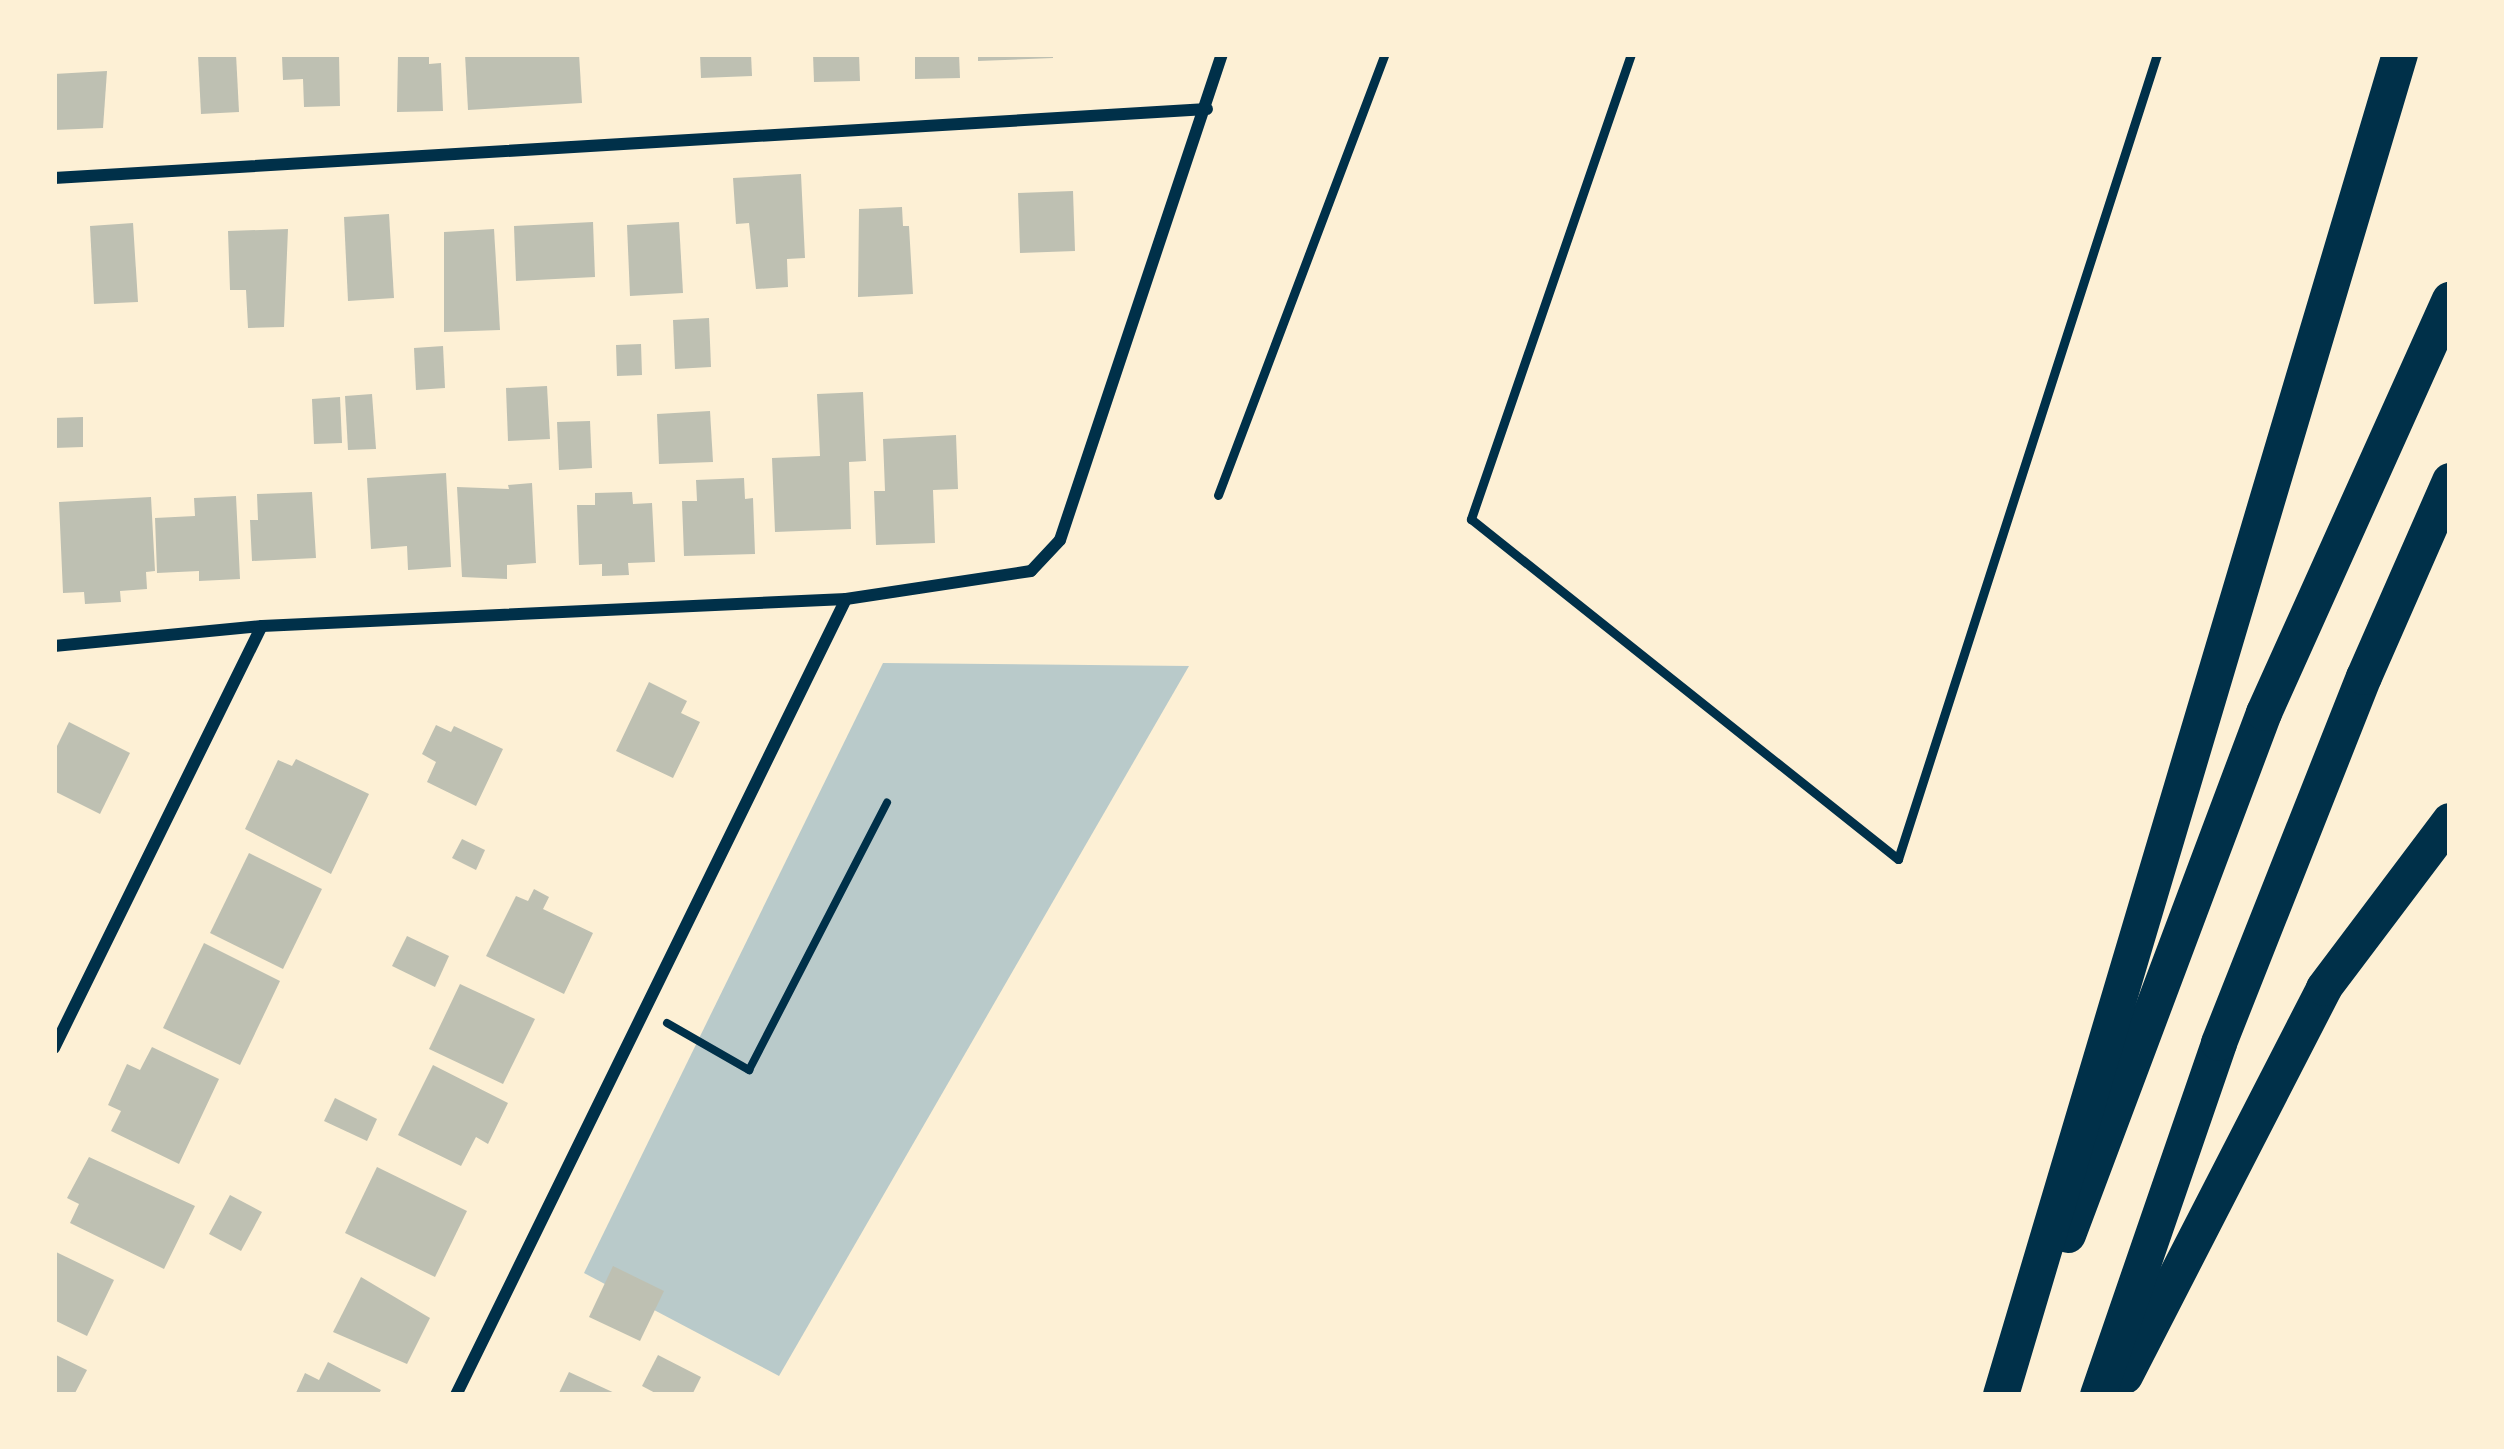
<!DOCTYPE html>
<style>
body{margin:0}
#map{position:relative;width:2504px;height:1449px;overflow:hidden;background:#fdf0d5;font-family:Commissioner,sans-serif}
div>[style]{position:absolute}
.green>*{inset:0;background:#b9caca}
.building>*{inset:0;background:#bec0b2}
.path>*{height:8px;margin:-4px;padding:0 4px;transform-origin:4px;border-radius:4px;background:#003049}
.service>*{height:9px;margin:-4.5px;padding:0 4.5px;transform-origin:4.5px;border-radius:4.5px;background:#003049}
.minor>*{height:12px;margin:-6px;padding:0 6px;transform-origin:6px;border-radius:6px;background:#003049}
.motorway>*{height:36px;margin:-18px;padding:0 18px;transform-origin:18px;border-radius:18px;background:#003049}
span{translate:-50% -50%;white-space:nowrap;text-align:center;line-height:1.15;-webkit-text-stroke:9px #fdf0d5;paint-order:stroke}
.frame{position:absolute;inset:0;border:57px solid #fdf0d5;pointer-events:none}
</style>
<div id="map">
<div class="green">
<i style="clip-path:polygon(883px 663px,1189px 666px,779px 1376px,584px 1273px)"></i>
</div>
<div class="building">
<i style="clip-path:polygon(236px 54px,239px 112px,201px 114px,198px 55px)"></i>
<i style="clip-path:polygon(339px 54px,340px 106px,304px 107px,303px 79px,283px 80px,282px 56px)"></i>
<i style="clip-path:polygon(398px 54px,429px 54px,429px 64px,441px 63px,443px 111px,397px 112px)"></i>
<i style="clip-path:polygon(465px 54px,579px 54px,582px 103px,468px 110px)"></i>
<i style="clip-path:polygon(700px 54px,751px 54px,752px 76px,701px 78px)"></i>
<i style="clip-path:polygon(813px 54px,859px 54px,860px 81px,814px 82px)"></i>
<i style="clip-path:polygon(915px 54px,959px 54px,960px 78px,915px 79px)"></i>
<i style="clip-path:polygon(978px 54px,1053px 54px,1053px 58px,978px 61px)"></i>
<i style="clip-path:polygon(107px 71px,103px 128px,54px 130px,54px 74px)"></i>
<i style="clip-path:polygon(801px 174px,805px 258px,787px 259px,788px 287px,756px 289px,749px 223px,736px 224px,733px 178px)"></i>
<i style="clip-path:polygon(1073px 191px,1075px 251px,1020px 253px,1018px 193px)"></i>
<i style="clip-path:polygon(902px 207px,903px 226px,909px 226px,913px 294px,858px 297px,859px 209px)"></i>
<i style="clip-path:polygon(389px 214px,394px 298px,348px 301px,344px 217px)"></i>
<i style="clip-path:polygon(593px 222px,595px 277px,516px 281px,514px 226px)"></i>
<i style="clip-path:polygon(679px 222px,683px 293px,630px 296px,627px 225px)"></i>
<i style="clip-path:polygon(133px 223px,138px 302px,94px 304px,90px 226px)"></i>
<i style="clip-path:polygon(288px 229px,284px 327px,248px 328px,246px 290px,230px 290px,228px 231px)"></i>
<i style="clip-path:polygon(494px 229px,500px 330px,444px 332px,444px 232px)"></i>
<i style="clip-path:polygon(709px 318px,711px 367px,675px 369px,673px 320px)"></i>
<i style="clip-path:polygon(641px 344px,642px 375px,617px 376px,616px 345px)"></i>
<i style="clip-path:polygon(443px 346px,445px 388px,416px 390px,414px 348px)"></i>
<i style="clip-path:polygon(547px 386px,550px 439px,508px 441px,506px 388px)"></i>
<i style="clip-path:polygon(863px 392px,866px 461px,849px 462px,851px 529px,775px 532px,772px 458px,820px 456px,817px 394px)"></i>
<i style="clip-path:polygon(372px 394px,376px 449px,348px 450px,345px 396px)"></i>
<i style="clip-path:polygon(340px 397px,342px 443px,314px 444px,312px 399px)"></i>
<i style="clip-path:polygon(710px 411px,713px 462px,659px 464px,657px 414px)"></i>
<i style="clip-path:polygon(83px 417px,83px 447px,54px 448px,54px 418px)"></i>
<i style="clip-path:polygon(590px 421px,592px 468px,559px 470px,557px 422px)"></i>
<i style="clip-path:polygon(956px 435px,958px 489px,933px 490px,935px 543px,876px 545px,874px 491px,885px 491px,883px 439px)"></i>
<i style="clip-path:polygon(446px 473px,451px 567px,408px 570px,407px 546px,371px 549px,367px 478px)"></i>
<i style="clip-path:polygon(744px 478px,745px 499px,753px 498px,755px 554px,684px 556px,682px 501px,697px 501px,696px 480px)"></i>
<i style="clip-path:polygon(532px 483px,536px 563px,507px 565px,507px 579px,462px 577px,457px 487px,509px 489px,508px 485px)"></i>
<i style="clip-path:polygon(312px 492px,316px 558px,252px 561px,250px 520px,258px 520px,257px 494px)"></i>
<i style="clip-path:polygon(632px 492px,633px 504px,652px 503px,655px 562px,628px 563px,629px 575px,602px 576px,602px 564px,579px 565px,577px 505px,595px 505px,595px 493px)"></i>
<i style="clip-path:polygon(236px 496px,240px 579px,199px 581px,199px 571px,157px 573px,155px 518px,195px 516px,194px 498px)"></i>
<i style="clip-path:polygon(151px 497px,155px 571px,146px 572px,147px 589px,120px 591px,121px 602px,85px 604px,84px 592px,63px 593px,59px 502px)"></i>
<i style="clip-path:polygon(649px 682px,687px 701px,681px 713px,700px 722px,673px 778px,616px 751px)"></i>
<i style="clip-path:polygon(69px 722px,130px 753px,100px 814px,54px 791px,54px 752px)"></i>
<i style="clip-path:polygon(436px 725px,451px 732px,454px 726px,503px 749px,476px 806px,427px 782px,436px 762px,422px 754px)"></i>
<i style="clip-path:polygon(296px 759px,369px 794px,331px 874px,245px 829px,278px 760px,292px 766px)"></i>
<i style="clip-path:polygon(462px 839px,485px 850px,476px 870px,452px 858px)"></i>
<i style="clip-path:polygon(249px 853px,322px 889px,283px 969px,210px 933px)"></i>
<i style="clip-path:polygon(534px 889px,549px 897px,543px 909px,593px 933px,564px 994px,486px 956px,516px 896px,528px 901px)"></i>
<i style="clip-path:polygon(407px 936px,449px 956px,435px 987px,392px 966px)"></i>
<i style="clip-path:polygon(204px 943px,280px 981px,240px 1065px,163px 1028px)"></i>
<i style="clip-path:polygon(460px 984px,535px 1019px,503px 1084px,429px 1049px)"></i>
<i style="clip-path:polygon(152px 1047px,219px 1079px,179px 1164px,111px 1131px,121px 1111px,108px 1105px,127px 1064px,140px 1070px)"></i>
<i style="clip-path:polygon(433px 1065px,508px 1103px,488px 1144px,476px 1137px,461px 1166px,398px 1135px)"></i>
<i style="clip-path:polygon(335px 1098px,377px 1119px,367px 1141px,324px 1121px)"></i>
<i style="clip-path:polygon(89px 1157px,195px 1206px,164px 1269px,70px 1223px,79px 1204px,67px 1198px)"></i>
<i style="clip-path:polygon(377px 1167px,467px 1211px,435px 1277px,345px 1233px)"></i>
<i style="clip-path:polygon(230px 1195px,262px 1212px,241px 1251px,209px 1234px)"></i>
<i style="clip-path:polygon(54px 1251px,114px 1280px,87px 1336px,54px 1320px)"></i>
<i style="clip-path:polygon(613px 1266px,664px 1291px,640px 1341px,589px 1317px)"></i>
<i style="clip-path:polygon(361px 1277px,430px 1318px,407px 1364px,333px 1332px)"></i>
<i style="clip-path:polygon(54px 1354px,87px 1370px,74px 1395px,54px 1395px)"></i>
<i style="clip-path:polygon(658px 1355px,701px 1377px,692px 1395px,659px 1395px,642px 1386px)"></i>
<i style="clip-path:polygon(328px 1362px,381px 1390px,378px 1395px,295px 1395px,305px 1373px,319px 1380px)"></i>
<i style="clip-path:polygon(569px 1372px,619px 1395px,558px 1395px)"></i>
</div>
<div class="path">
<i style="left:667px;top:1023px;width:95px;rotate:29.8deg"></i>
<i style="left:749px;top:1070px;width:301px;rotate:-62.7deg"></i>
</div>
<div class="service">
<i style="left:1631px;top:54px;width:492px;rotate:109deg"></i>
<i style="left:1471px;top:519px;width:546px;rotate:38.53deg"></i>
<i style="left:1898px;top:859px;width:846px;rotate:-72.16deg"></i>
<i style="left:1218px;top:495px;width:472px;rotate:-69.3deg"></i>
</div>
<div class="minor">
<i style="left:54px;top:178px;width:1155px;rotate:-3.42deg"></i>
<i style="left:54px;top:646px;width:209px;rotate:-5.5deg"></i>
<i style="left:262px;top:626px;width:585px;rotate:-2.65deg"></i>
<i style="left:846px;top:599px;width:187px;rotate:-8.6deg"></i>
<i style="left:1031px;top:571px;width:42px;rotate:-46.9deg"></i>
<i style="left:1060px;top:540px;width:512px;rotate:-71.57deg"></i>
<i style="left:54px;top:1048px;width:470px;rotate:-63.8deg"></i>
<i style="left:456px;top:1395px;width:886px;rotate:-63.9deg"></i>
</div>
<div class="motorway">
<i style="left:2068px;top:1235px;width:558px;rotate:-69.42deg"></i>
<i style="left:2264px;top:713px;width:453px;rotate:-65.8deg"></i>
<i style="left:2125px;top:1376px;width:436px;rotate:-62.8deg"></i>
<i style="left:2324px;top:988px;width:209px;rotate:-53deg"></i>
<i style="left:2001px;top:1395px;width:1399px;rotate:-73.43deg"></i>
<i style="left:2098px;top:1395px;width:372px;rotate:-71deg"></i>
<i style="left:2219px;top:1043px;width:394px;rotate:-68.4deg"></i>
<i style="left:2364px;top:677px;width:214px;rotate:-66.3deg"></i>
</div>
<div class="frame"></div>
</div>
